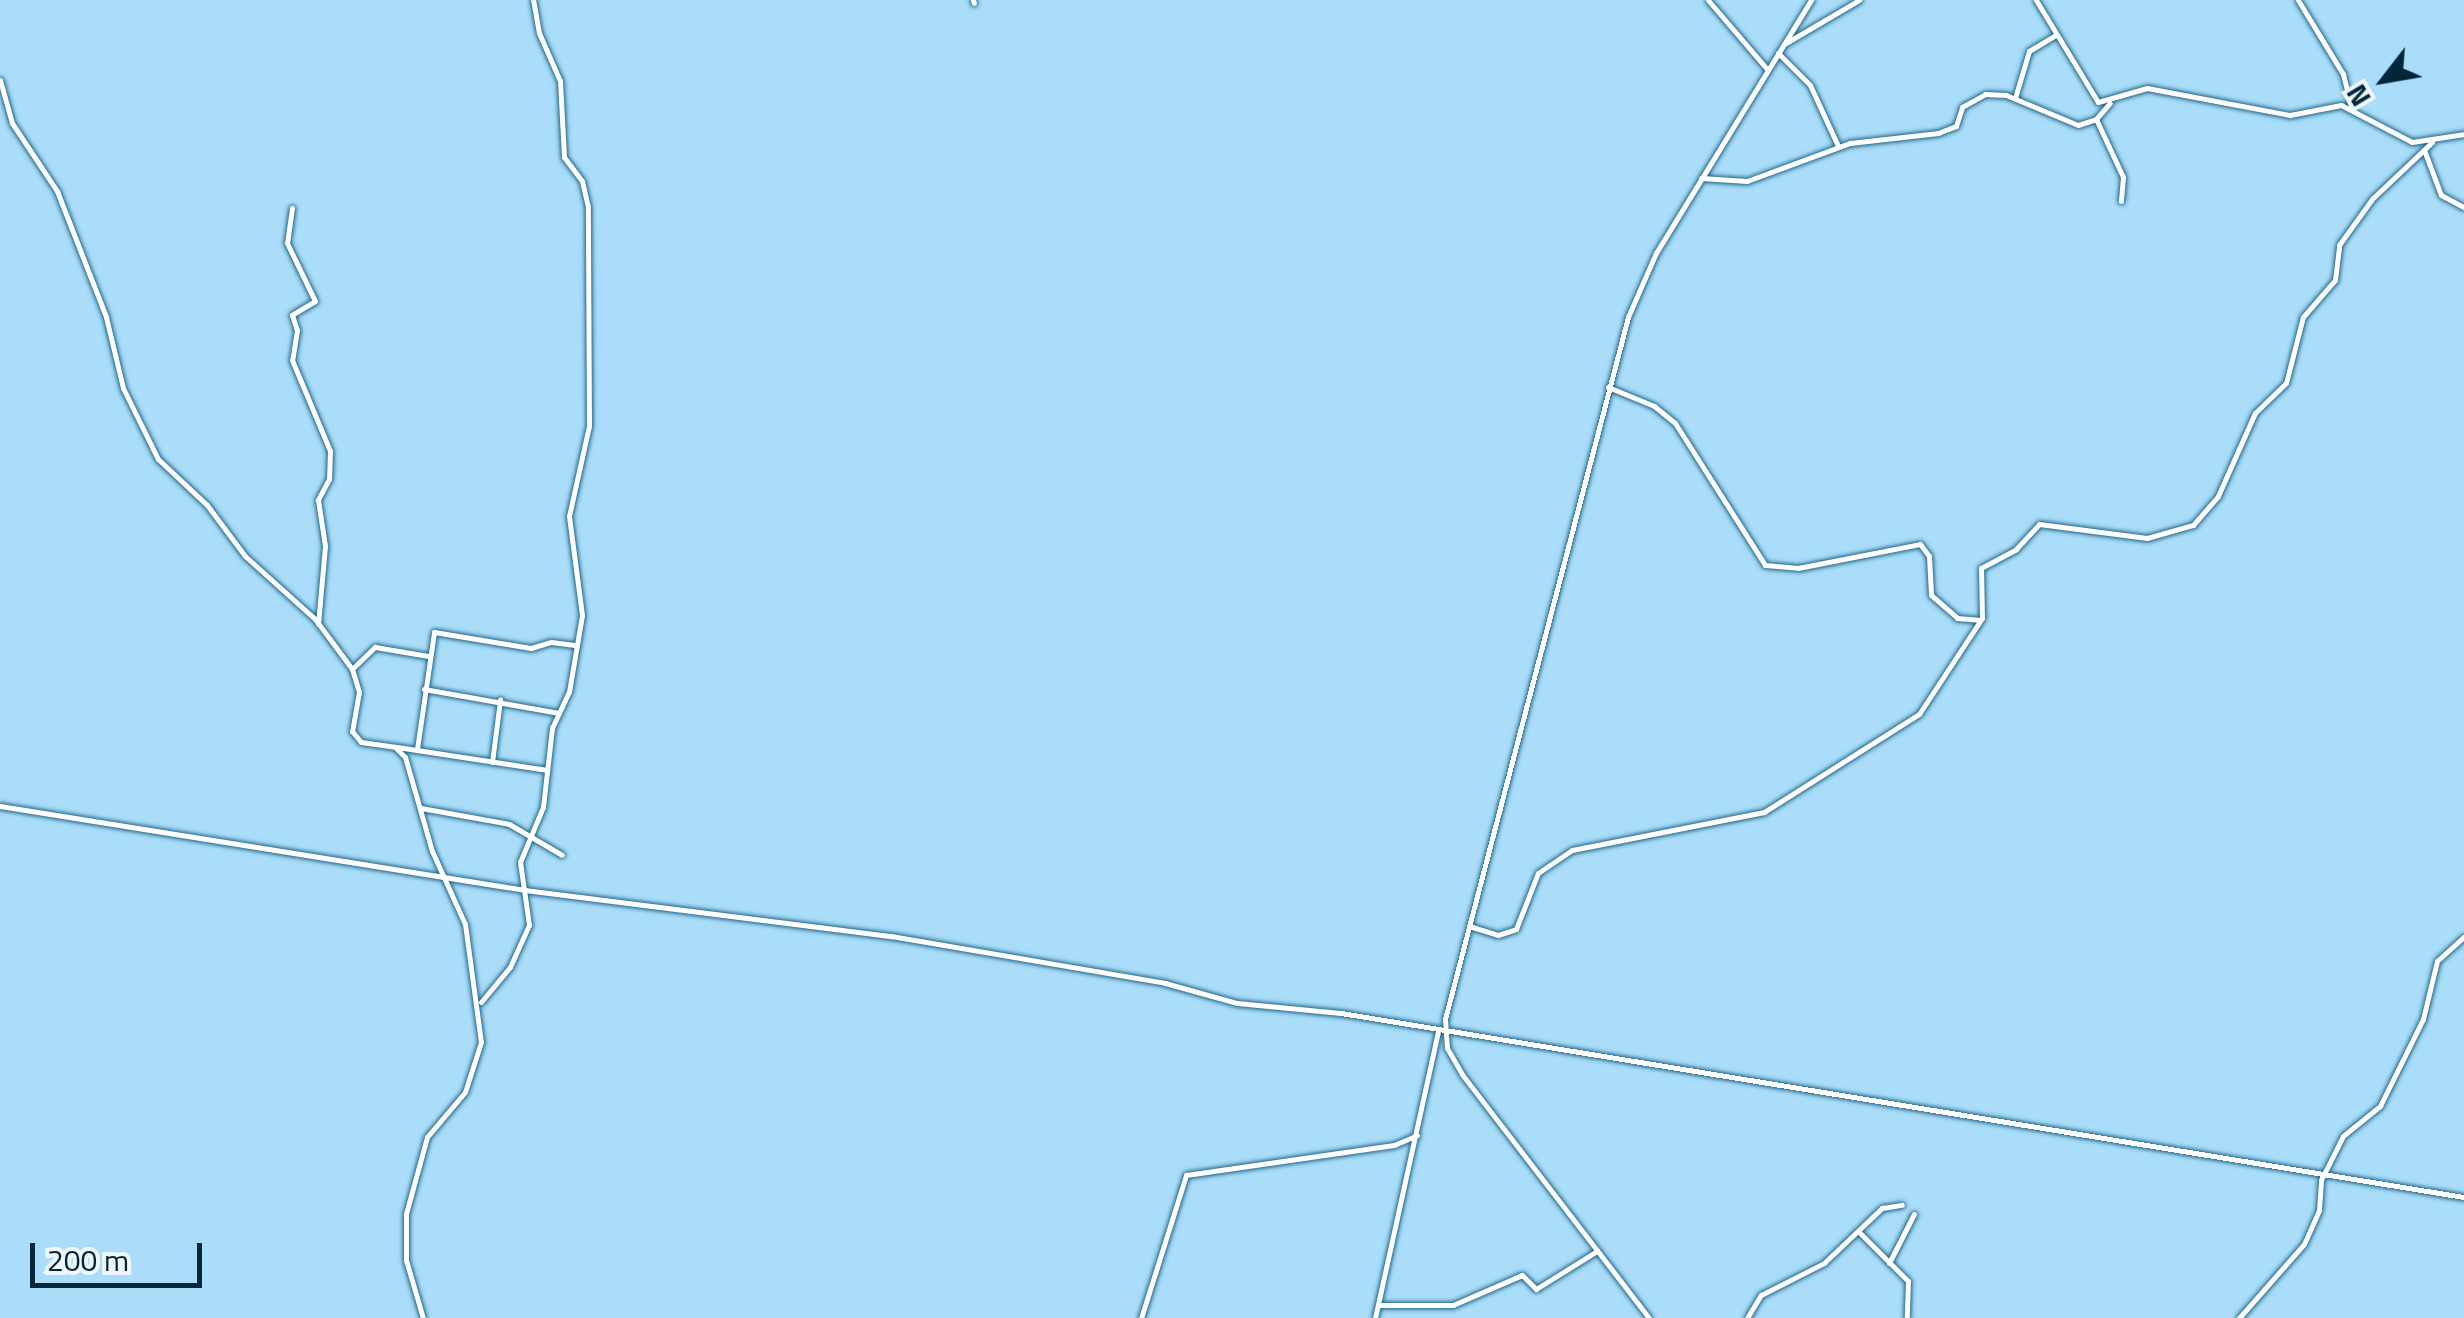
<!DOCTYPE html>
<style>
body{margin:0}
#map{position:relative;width:2464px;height:1318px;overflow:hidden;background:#aaddf9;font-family:"Titillium Web",sans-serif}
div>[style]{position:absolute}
.roads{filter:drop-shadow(0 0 2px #20688a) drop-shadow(0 0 2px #20688a)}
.minor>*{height:5px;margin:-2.5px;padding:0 2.5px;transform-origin:2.5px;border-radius:2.5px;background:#fff}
span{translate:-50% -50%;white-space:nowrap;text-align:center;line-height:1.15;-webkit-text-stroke:9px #eff7fc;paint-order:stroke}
.north{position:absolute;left:2334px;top:30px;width:100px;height:100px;-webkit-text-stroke:8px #eff7fc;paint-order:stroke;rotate:239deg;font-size:28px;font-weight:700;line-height:40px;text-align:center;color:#002739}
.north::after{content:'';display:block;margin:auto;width:35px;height:45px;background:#002739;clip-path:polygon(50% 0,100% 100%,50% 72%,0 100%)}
.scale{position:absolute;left:30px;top:1243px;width:172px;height:45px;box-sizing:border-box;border:5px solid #002739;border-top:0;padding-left:12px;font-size:30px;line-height:35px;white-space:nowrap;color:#002739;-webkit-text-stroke:8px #eff7fc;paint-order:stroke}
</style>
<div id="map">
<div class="roads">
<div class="minor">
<i style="left:973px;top:0;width:3px;rotate:72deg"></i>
<i style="left:1708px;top:0;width:91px;rotate:49.5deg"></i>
<i style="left:2036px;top:0;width:119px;rotate:58.7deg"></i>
<i style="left:2098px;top:102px;width:51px;rotate:-15.9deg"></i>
<i style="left:2147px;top:88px;width:146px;rotate:10.7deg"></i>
<i style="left:2290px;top:115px;width:52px;rotate:-11.1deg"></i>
<i style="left:2341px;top:105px;width:80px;rotate:27.5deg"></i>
<i style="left:2412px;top:142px;width:53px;rotate:-8.7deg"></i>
<i style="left:2298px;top:0;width:87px;rotate:58.7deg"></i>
<i style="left:2343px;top:74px;width:34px;rotate:76deg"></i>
<i style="left:1786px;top:43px;width:85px;rotate:-30.5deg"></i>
<i style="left:1778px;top:53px;width:45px;rotate:45deg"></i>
<i style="left:1810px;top:85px;width:67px;rotate:65.3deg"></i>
<i style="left:0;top:80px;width:45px;rotate:74.4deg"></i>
<i style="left:12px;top:123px;width:82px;rotate:56.5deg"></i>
<i style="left:57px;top:191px;width:135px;rotate:68.7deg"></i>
<i style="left:106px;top:317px;width:73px;rotate:76.5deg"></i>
<i style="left:123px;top:388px;width:79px;rotate:63.8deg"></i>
<i style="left:158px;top:459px;width:67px;rotate:43.2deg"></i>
<i style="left:207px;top:505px;width:64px;rotate:53.3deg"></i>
<i style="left:245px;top:556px;width:94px;rotate:42deg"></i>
<i style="left:315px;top:619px;width:62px;rotate:53.5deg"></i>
<i style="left:352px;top:669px;width:24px;rotate:73deg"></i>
<i style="left:359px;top:692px;width:40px;rotate:100deg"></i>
<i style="left:352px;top:731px;width:14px;rotate:51deg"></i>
<i style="left:361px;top:742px;width:34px;rotate:8deg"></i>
<i style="left:395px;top:747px;width:14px;rotate:45deg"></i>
<i style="left:405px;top:757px;width:98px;rotate:74deg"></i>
<i style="left:432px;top:851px;width:80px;rotate:65.7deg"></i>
<i style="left:465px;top:924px;width:119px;rotate:82.3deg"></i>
<i style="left:481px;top:1042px;width:52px;rotate:107.7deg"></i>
<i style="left:465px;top:1092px;width:59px;rotate:130.2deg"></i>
<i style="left:427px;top:1137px;width:80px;rotate:105.3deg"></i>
<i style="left:406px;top:1214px;width:46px;rotate:90deg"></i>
<i style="left:406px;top:1260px;width:60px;rotate:73.7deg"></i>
<i style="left:2015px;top:98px;width:49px;rotate:-73.4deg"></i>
<i style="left:2029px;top:51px;width:31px;rotate:-31deg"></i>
<i style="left:2096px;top:119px;width:64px;rotate:65deg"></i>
<i style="left:2123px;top:177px;width:24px;rotate:95deg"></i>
<i style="left:2424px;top:150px;width:48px;rotate:69.3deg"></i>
<i style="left:2441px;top:195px;width:26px;rotate:28deg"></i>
<i style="left:1701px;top:178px;width:46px;rotate:3.7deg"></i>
<i style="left:1747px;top:181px;width:110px;rotate:-20.3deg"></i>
<i style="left:1850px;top:143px;width:89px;rotate:-6.5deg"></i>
<i style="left:1938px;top:133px;width:19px;rotate:-21deg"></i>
<i style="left:1956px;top:126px;width:20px;rotate:-72deg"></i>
<i style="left:1962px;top:107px;width:26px;rotate:-29deg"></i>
<i style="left:1985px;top:94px;width:21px;rotate:3deg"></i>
<i style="left:2006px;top:95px;width:78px;rotate:22.6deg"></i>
<i style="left:2078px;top:125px;width:19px;rotate:-18deg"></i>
<i style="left:2096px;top:119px;width:21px;rotate:-49deg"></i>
<i style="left:292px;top:208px;width:35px;rotate:98deg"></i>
<i style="left:287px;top:243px;width:64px;rotate:64.2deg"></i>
<i style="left:315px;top:301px;width:27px;rotate:149deg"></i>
<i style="left:292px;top:315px;width:16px;rotate:72deg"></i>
<i style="left:297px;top:330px;width:30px;rotate:99deg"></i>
<i style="left:292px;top:360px;width:99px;rotate:67.3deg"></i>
<i style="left:330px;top:451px;width:28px;rotate:92deg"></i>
<i style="left:329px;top:479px;width:24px;rotate:118deg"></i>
<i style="left:318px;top:500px;width:47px;rotate:81.3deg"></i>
<i style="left:325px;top:546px;width:78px;rotate:95.1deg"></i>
<i style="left:1608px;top:387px;width:50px;rotate:22.4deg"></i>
<i style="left:1654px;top:406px;width:27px;rotate:39deg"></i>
<i style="left:1675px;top:423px;width:168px;rotate:57.6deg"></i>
<i style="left:1765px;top:565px;width:33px;rotate:5deg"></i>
<i style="left:1798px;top:568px;width:124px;rotate:-11.1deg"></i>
<i style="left:1920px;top:544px;width:15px;rotate:53deg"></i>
<i style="left:1929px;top:556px;width:39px;rotate:87deg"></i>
<i style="left:1931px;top:595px;width:35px;rotate:41deg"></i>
<i style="left:1957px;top:618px;width:21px;rotate:5deg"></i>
<i style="left:352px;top:669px;width:32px;rotate:-44deg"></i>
<i style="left:375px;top:647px;width:54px;rotate:9.6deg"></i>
<i style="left:424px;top:689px;width:137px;rotate:10.1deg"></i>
<i style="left:397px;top:747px;width:152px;rotate:8.7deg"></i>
<i style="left:417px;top:749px;width:118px;rotate:-81.7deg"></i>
<i style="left:434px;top:632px;width:98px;rotate:9.4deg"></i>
<i style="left:531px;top:648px;width:21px;rotate:-17deg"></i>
<i style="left:551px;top:642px;width:26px;rotate:7deg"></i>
<i style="left:492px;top:762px;width:63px;rotate:-82.6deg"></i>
<i style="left:0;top:806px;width:532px;rotate:9.09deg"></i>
<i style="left:525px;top:890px;width:369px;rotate:7.2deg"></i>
<i style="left:891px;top:936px;width:278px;rotate:9.7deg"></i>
<i style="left:1165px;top:983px;width:75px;rotate:15.5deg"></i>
<i style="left:1237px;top:1003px;width:104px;rotate:5.5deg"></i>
<i style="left:1341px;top:1013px;width:1138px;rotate:9.31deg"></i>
<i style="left:421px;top:808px;width:89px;rotate:10.3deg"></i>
<i style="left:509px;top:824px;width:61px;rotate:30.3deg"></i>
<i style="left:1469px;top:926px;width:30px;rotate:17deg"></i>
<i style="left:1498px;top:935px;width:19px;rotate:-18deg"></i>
<i style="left:1516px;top:929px;width:60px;rotate:-68.6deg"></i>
<i style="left:1538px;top:873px;width:41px;rotate:-34.1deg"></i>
<i style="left:1572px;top:850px;width:196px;rotate:-11.2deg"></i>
<i style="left:1764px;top:812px;width:183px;rotate:-32.3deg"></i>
<i style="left:1919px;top:714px;width:115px;rotate:-56.7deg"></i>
<i style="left:1982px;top:618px;width:50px;rotate:-91.1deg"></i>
<i style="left:1981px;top:568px;width:40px;rotate:-28deg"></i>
<i style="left:2016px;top:549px;width:34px;rotate:-47deg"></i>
<i style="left:2039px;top:524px;width:109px;rotate:7.4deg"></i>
<i style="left:2147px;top:538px;width:48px;rotate:-15.8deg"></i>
<i style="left:2193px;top:525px;width:38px;rotate:-49deg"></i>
<i style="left:2218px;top:496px;width:91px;rotate:-66deg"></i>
<i style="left:2255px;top:413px;width:43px;rotate:-44.1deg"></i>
<i style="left:2286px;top:383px;width:68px;rotate:-75.6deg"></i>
<i style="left:2303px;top:317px;width:49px;rotate:-49.1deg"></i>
<i style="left:2335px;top:280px;width:35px;rotate:-83deg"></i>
<i style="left:2339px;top:245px;width:57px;rotate:-54.3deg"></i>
<i style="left:2372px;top:199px;width:83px;rotate:-43.5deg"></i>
<i style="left:481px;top:1002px;width:45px;rotate:-50.4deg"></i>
<i style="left:510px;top:967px;width:46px;rotate:-65.7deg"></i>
<i style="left:529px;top:925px;width:64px;rotate:-98.1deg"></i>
<i style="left:520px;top:862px;width:60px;rotate:-67.3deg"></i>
<i style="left:543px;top:807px;width:80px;rotate:-83.5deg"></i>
<i style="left:552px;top:728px;width:40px;rotate:-65deg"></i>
<i style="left:569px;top:692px;width:78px;rotate:-80.4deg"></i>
<i style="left:582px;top:615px;width:100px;rotate:-97.5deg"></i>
<i style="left:569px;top:516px;width:92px;rotate:-77.5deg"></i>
<i style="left:589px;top:426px;width:219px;rotate:-90.3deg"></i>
<i style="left:588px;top:207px;width:27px;rotate:-103deg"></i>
<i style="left:582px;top:181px;width:30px;rotate:-127deg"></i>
<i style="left:564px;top:157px;width:76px;rotate:-93deg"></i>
<i style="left:560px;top:81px;width:52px;rotate:-113.6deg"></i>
<i style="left:539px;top:33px;width:34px;rotate:-100deg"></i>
<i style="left:1858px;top:1231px;width:71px;rotate:45deg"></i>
<i style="left:1908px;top:1281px;width:37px;rotate:92deg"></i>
<i style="left:1889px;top:1263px;width:55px;rotate:-63deg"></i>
<i style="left:1379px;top:1305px;width:74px"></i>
<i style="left:1453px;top:1305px;width:75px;rotate:-23.5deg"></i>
<i style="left:1522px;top:1275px;width:20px;rotate:45deg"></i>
<i style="left:1536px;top:1289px;width:72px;rotate:-31.9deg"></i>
<i style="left:1141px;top:1318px;width:150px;rotate:-72.5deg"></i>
<i style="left:1186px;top:1175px;width:210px;rotate:-8.2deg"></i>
<i style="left:1394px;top:1145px;width:25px;rotate:-23deg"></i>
<i style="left:1375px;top:1318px;width:293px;rotate:-77.6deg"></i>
<i style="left:1649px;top:1318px;width:307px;rotate:-127.5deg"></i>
<i style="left:1462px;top:1074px;width:30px;rotate:-120deg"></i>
<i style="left:1447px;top:1048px;width:29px;rotate:-94deg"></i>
<i style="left:1445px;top:1019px;width:725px;rotate:-75.39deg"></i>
<i style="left:1628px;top:317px;width:70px;rotate:-66.4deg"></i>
<i style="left:1656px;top:253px;width:297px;rotate:-58.5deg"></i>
<i style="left:1747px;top:1318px;width:27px;rotate:-59deg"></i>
<i style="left:1761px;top:1295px;width:71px;rotate:-26.9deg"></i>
<i style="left:1824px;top:1263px;width:80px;rotate:-43.5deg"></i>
<i style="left:1882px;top:1208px;width:20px;rotate:-9deg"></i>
<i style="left:2239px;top:1318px;width:98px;rotate:-48.7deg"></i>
<i style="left:2304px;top:1244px;width:37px;rotate:-66deg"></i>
<i style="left:2319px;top:1210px;width:30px;rotate:-86deg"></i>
<i style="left:2321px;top:1180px;width:49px;rotate:-63.4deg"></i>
<i style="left:2343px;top:1136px;width:48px;rotate:-39deg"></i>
<i style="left:2380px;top:1106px;width:97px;rotate:-63.7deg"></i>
<i style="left:2423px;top:1019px;width:60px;rotate:-76.4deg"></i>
<i style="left:2437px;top:961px;width:36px;rotate:-42deg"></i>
</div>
</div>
<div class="north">N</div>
<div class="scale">200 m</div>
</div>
